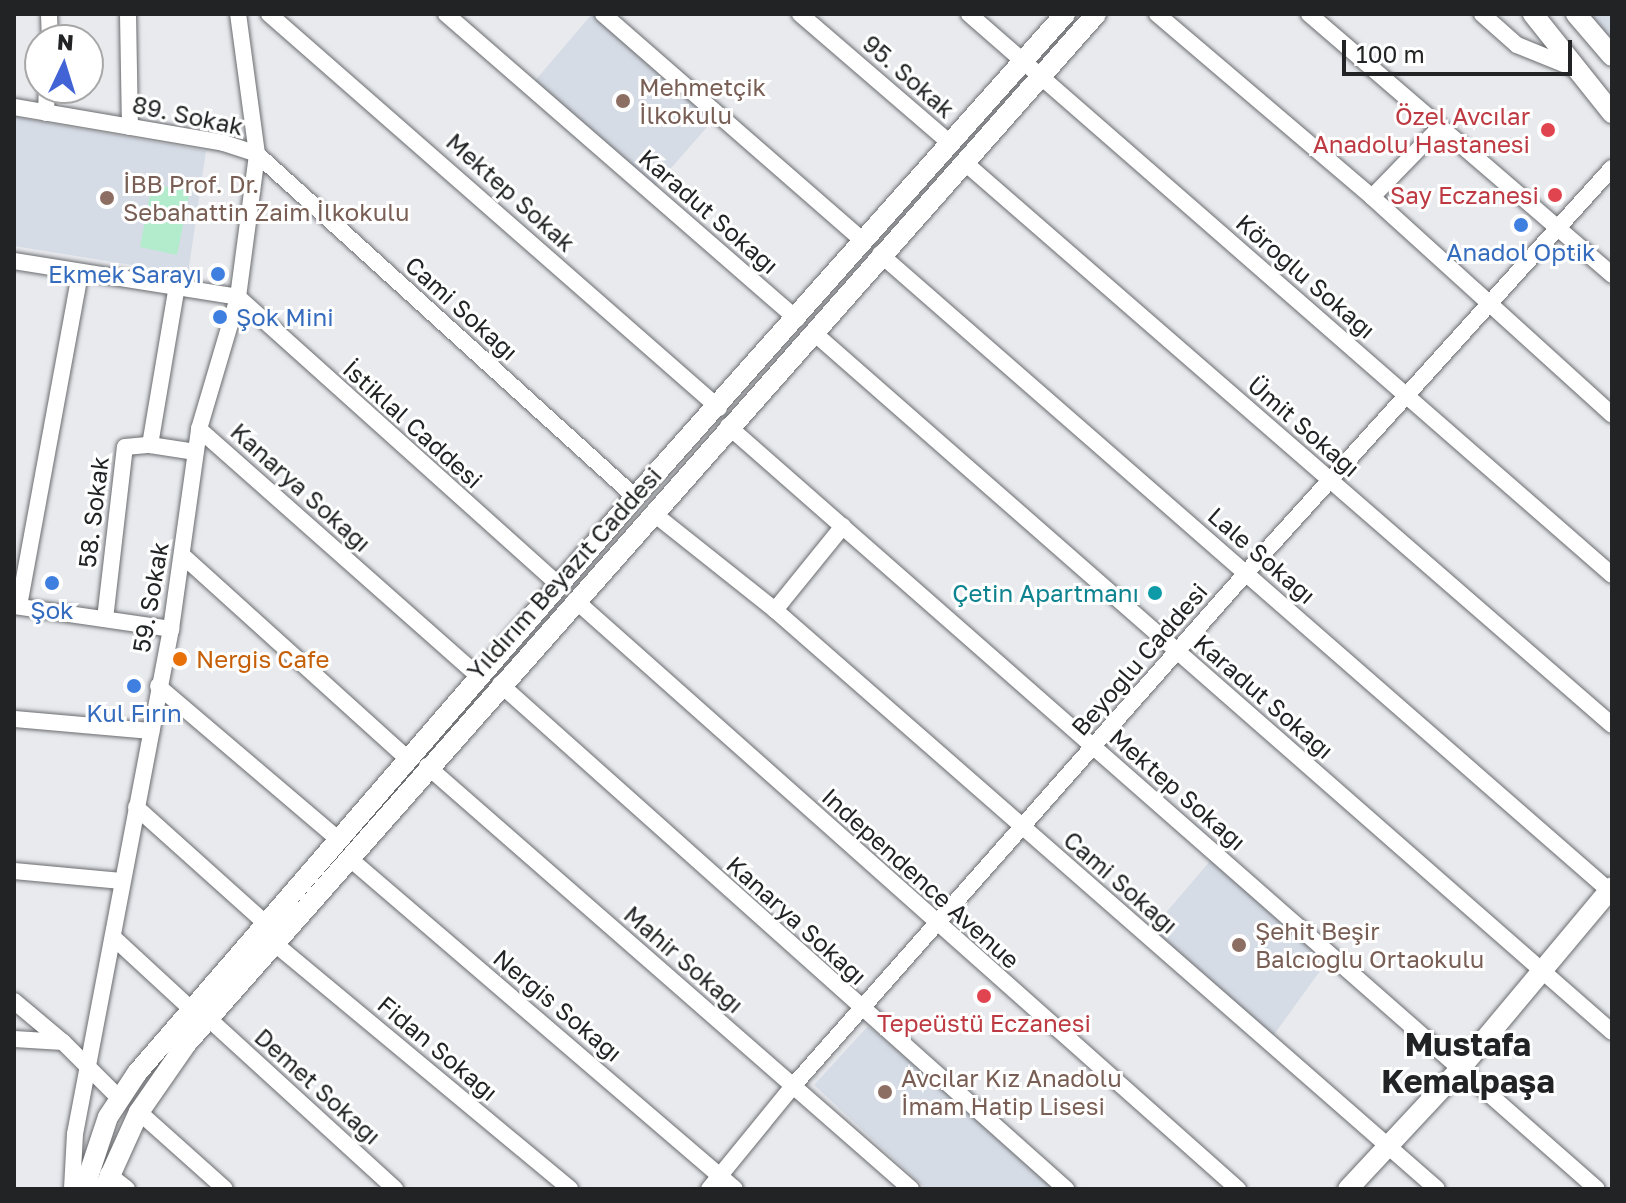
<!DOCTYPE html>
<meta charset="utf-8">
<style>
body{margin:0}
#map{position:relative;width:1626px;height:1203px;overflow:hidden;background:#e8eaee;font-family:"Golos Text",sans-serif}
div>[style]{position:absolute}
.built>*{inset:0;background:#d6dce6}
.green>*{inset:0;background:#b3eccc}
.roads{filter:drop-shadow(0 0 2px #6a6c6f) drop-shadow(0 0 2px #6a6c6f)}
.minor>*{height:16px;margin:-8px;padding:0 8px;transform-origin:8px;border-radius:8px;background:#fff}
.major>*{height:20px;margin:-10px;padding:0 10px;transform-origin:10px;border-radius:10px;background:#fff}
.dots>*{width:22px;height:22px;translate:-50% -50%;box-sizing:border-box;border:4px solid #fff;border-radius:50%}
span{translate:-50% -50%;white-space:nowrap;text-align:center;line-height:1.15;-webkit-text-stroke:6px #fff;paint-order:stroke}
.street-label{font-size:24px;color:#222324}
.education-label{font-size:24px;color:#785e54}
.left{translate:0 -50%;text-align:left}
.health-label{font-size:24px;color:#be3a42}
.right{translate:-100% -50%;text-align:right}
.shop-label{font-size:24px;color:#366cbe}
.culture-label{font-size:24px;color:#0d838f}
.food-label{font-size:24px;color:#c56008}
.district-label{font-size:32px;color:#222324;font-weight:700}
.frame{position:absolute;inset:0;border:16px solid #222324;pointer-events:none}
.north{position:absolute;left:24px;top:24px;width:80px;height:80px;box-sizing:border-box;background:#fff;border:2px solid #a7a7a7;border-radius:50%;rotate:4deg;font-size:22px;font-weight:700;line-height:32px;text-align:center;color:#222324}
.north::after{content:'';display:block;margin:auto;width:28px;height:36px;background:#4263d5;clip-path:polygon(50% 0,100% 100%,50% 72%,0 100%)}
.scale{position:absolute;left:1342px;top:40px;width:230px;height:36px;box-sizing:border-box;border:4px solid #222324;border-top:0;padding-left:10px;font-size:24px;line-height:28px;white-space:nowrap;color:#222324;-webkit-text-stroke:6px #fff;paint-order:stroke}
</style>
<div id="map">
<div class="built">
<i style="clip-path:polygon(592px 14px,715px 118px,652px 190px,533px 83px)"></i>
<i style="clip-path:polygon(1590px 14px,1612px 14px,1612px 42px)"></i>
<i style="clip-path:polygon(14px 117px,206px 151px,188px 274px,14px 246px)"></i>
<i style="clip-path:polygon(1211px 860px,1328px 960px,1273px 1036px,1151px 930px)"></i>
<i style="clip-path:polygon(868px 1026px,956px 1099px,1058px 1189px,926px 1189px,814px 1085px)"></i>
</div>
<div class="green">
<i style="clip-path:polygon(152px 184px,190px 191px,177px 255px,140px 247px)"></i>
</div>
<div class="roads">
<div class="minor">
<i style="left:49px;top:14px;width:26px;rotate:88deg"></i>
<i style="left:128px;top:14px;width:113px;rotate:89deg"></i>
<i style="left:269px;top:14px;width:598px;rotate:41.2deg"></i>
<i style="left:446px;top:14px;width:465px;rotate:41deg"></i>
<i style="left:603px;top:14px;width:344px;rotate:41.1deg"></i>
<i style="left:800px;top:14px;width:198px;rotate:40.7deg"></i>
<i style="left:969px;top:14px;width:853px;rotate:41.1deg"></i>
<i style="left:1157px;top:14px;width:282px;rotate:40.4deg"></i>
<i style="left:1372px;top:197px;width:324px;rotate:42.2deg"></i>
<i style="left:1309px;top:14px;width:400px;rotate:40.7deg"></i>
<i style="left:1482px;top:14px;width:47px;rotate:41.5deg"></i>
<i style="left:1517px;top:45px;width:64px;rotate:22.1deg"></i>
<i style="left:14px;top:107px;width:213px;rotate:9.7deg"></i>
<i style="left:224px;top:143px;width:35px;rotate:18deg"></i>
<i style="left:257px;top:154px;width:510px;rotate:42.22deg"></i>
<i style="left:46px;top:113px;width:25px;rotate:-88deg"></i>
<i style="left:964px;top:162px;width:858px;rotate:40.98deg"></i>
<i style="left:1372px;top:197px;width:98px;rotate:-45.8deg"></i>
<i style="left:880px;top:254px;width:972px;rotate:41.12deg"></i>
<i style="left:14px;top:261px;width:227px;rotate:9.1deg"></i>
<i style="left:238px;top:297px;width:431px;rotate:41.9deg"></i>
<i style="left:813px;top:332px;width:1062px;rotate:41.22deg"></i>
<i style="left:728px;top:426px;width:1156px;rotate:41.28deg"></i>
<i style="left:199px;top:429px;width:374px;rotate:41.5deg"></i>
<i style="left:150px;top:445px;width:46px;rotate:8.8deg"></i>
<i style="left:653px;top:513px;width:156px;rotate:38.5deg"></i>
<i style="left:775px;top:610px;width:879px;rotate:41.17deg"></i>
<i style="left:182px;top:555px;width:304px;rotate:42.1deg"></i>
<i style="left:575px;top:600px;width:887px;rotate:41.62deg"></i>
<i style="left:14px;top:606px;width:159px;rotate:8.3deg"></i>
<i style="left:19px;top:606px;width:338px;rotate:-79.6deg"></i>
<i style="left:775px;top:610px;width:108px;rotate:-51deg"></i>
<i style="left:105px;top:619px;width:173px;rotate:-83.4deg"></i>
<i style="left:125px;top:447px;width:25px;rotate:-5deg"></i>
<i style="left:150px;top:445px;width:156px;rotate:-80.4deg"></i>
<i style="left:500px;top:684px;width:759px;rotate:41.74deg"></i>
<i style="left:158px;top:686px;width:236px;rotate:40.4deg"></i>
<i style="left:14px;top:719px;width:138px;rotate:5deg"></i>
<i style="left:427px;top:766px;width:643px;rotate:41.15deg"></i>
<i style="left:136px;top:807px;width:172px;rotate:41.9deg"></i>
<i style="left:349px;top:858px;width:508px;rotate:40.61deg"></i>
<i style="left:14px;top:871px;width:108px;rotate:5.3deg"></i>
<i style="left:113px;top:937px;width:106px;rotate:42.7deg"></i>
<i style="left:274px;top:943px;width:385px;rotate:39.7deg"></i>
<i style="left:14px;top:1001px;width:64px;rotate:39.9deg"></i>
<i style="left:209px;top:1019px;width:252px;rotate:42.4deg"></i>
<i style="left:14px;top:1039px;width:49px;rotate:3.5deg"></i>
<i style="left:63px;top:1042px;width:81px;rotate:45deg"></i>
<i style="left:139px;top:1112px;width:115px;rotate:41.8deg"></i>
<i style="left:108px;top:1174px;width:24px;rotate:38deg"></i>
<i style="left:72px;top:1189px;width:55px;rotate:-86.9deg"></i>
<i style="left:75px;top:1134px;width:514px;rotate:-79.24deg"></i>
<i style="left:171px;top:629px;width:202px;rotate:-82deg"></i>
<i style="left:199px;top:429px;width:138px;rotate:-73.5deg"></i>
<i style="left:238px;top:297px;width:144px;rotate:-82.4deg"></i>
<i style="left:257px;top:154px;width:141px;rotate:-97.7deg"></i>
<i style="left:709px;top:1189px;width:133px;rotate:-50.8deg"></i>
<i style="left:793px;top:1086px;width:684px;rotate:-48.55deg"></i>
<i style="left:1246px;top:573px;width:546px;rotate:-47.9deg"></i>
</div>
<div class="major">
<i style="left:1533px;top:14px;width:127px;rotate:51.4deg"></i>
<i style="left:1576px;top:14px;width:55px;rotate:49.4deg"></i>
<i style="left:84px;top:1189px;width:76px;rotate:-71.6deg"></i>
<i style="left:108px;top:1117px;width:53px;rotate:-56.6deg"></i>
<i style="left:137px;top:1073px;width:761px;rotate:-49.15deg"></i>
<i style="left:635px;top:497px;width:647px;rotate:-48.32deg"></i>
<i style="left:104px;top:1189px;width:85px;rotate:-65.6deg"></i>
<i style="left:139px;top:1112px;width:84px;rotate:-55.2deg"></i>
<i style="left:187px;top:1043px;width:1373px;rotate:-48.54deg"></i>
<i style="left:1348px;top:1189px;width:164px;rotate:-47deg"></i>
<i style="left:1460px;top:1069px;width:237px;rotate:-50.1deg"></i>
</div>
</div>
<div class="dots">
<i style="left:623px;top:101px;background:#8d6e63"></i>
<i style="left:1548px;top:130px;background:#e0444e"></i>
<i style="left:1555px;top:195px;background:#e0444e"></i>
<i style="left:107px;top:198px;background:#8d6e63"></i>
<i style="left:1521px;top:225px;background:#3f7fe0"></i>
<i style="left:218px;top:274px;background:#3f7fe0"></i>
<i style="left:220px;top:317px;background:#3f7fe0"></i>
<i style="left:52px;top:583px;background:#3f7fe0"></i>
<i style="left:1155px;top:593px;background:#0f9aa8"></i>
<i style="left:180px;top:659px;background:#e8710a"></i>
<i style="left:134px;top:686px;background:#3f7fe0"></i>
<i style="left:1239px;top:945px;background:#8d6e63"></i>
<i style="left:984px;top:996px;background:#e0444e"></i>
<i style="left:885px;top:1092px;background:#8d6e63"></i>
</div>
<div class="street-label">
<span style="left:909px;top:76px;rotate:41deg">95. Sokak</span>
<span style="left:188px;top:115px;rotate:12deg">89. Sokak</span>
<span style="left:511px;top:192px;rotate:42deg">Mektep Sokak</span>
<span style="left:709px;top:211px;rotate:41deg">Karadut Sokağı</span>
<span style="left:1306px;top:276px;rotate:41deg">Köroğlu Sokağı</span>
<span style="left:462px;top:308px;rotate:42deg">Cami Sokağı</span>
<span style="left:413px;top:424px;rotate:42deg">İstiklal Caddesi</span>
<span style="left:1304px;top:426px;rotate:41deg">Ümit Sokağı</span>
<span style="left:301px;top:487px;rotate:42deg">Kanarya Sokağı</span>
<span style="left:93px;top:512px;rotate:-83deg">58. Sokak</span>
<span style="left:1262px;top:555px;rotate:41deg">Lale Sokağı</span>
<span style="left:564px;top:573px;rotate:-48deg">Yıldırım Beyazıt Caddesi</span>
<span style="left:150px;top:597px;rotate:-80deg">59. Sokak</span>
<span style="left:1139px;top:659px;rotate:-49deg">Beyoğlu Caddesi</span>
<span style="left:1264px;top:696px;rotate:41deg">Karadut Sokağı</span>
<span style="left:1178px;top:789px;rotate:41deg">Mektep Sokağı</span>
<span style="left:921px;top:878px;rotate:42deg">Independence Avenue</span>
<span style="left:1121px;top:882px;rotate:41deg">Cami Sokağı</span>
<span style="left:797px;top:920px;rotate:42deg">Kanarya Sokağı</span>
<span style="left:684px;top:959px;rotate:41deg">Mahir Sokağı</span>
<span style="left:558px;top:1005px;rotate:40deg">Nergis Sokağı</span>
<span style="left:438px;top:1048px;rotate:40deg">Fidan Sokağı</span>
<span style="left:318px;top:1086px;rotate:42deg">Demet Sokağı</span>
</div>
<div class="education-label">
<span class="left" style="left:639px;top:101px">Mehmetçik<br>İlkokulu</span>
<span class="left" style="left:123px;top:198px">İBB Prof. Dr.<br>Sebahattin Zaim İlkokulu</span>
<span class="left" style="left:1255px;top:945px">Şehit Beşir<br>Balcıoğlu Ortaokulu</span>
<span class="left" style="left:901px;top:1092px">Avcılar Kız Anadolu<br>İmam Hatip Lisesi</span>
</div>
<div class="health-label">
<span class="right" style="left:1530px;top:130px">Özel Avcılar<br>Anadolu Hastanesi</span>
<span class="right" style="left:1539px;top:195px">Say Eczanesi</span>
<span style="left:984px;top:1023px">Tepeüstü Eczanesi</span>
</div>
<div class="shop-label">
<span style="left:1521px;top:252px">Anadol Optik</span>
<span class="right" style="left:202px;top:274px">Ekmek Sarayı</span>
<span class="left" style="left:236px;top:317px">Şok Mini</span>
<span style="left:52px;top:610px">Şok</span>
<span style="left:134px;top:713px">Kul Fırın</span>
</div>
<div class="culture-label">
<span class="right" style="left:1139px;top:593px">Çetin Apartmanı</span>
</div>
<div class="food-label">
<span class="left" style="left:196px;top:659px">Nergis Cafe</span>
</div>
<div class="district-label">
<span style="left:1468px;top:1063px">Mustafa<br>Kemalpaşa</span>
</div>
<div class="frame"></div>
<div class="north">N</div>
<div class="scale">100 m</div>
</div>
